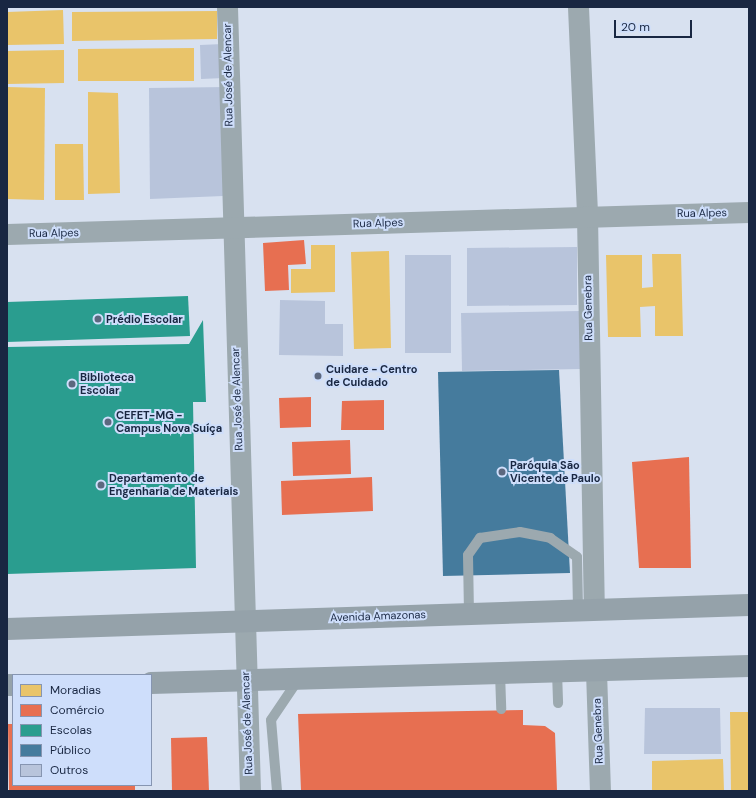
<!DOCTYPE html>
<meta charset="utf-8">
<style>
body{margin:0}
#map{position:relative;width:756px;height:798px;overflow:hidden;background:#d8e1f0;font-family:"DM Sans",sans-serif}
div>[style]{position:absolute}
.homes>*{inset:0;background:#e9c46a}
.shops>*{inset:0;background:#e76f51}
.schools>*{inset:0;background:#2a9d8f}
.public>*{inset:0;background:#457b9d}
.building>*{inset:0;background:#b8c4db}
.service>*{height:10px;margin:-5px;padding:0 5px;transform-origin:5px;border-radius:5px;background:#9ca9af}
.minor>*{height:21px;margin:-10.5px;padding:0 10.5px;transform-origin:10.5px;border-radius:10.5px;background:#9ca9af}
.primary>*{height:22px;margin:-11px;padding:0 11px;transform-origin:11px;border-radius:11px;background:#95a2aa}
.dots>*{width:11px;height:11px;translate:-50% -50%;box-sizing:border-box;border:2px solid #cedefb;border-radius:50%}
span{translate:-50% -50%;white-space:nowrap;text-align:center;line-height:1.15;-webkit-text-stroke:4px #cedefb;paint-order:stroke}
.street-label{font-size:11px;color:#192742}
.poi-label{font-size:11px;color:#192742;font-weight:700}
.left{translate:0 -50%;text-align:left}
.frame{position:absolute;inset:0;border:8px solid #192742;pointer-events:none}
.legend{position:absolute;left:12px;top:674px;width:140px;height:112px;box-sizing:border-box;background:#cedefb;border:1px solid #8695b1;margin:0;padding:5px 7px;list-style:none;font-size:12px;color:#192742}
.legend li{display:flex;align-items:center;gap:8px;height:20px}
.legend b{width:20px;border:1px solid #8695b1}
.scale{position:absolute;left:614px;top:20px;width:78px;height:18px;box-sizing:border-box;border:2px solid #192742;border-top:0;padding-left:5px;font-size:12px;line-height:14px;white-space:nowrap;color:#192742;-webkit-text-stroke:3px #cedefb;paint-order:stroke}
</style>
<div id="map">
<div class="homes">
<i style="clip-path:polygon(63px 10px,64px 44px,7px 45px,7px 12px)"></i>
<i style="clip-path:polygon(217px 11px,217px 39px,72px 41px,72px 12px)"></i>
<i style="clip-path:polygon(194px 48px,194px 81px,78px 81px,78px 49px)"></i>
<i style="clip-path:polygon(64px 50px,64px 83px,7px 84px,7px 51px)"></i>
<i style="clip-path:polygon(7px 87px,45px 88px,44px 200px,7px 199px)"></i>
<i style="clip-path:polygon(88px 92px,118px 93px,120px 193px,88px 194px)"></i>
<i style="clip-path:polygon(55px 144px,83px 144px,84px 200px,55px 200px)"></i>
<i style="clip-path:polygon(311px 245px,335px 245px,335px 292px,291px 293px,291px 269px,311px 269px)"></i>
<i style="clip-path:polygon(389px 251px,391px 348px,354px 349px,351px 252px)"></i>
<i style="clip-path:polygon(652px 254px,681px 254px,683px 336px,655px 336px,655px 306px,640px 307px,641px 337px,608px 337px,606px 255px,642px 255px,642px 288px,653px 287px)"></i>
<i style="clip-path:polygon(730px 712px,749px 712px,749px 791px,731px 791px)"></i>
<i style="clip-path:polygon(723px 759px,724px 791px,652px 791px,652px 761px)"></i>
</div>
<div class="shops">
<i style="clip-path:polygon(304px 240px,306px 264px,288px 265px,289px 290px,265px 291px,263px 243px)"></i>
<i style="clip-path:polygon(311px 397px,311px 427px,280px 428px,279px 398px)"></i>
<i style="clip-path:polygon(384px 400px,384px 430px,341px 430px,342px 401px)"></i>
<i style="clip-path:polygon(350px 440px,351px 474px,293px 476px,292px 442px)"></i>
<i style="clip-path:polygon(689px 457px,691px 568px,639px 568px,632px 462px)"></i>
<i style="clip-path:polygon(372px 477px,373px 511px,282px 515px,281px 481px)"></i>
<i style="clip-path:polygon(523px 710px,523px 725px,545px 726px,555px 733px,557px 791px,301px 791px,298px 714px)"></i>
<i style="clip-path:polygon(8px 724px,13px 724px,13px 785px,135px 785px,135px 791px,9px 791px)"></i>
<i style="clip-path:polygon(207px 737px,209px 791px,172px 791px,171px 738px)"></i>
</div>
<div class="schools">
<i style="clip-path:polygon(188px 296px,190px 336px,7px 342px,7px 302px)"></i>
<i style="clip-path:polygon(203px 320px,206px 402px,193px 402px,196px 568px,7px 574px,7px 347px,189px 344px)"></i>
</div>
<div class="public">
<i style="clip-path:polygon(559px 370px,570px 573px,443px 576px,438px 372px)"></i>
</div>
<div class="building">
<i style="clip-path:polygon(223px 44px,224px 78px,201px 79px,200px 45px)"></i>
<i style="clip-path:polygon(227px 87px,223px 196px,150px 199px,149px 88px)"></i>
<i style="clip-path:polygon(577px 247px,577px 305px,467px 306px,467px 248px)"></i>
<i style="clip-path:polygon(405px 255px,451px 255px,451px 353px,405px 353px)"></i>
<i style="clip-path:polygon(280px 300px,325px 301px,325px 324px,343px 324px,343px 356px,279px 355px)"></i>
<i style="clip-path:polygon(580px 311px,581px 369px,462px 371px,461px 313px)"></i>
<i style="clip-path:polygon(645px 708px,720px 708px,721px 754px,644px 754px)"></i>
</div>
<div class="service">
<i style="left:469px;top:613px;width:58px;rotate:-91deg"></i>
<i style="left:468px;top:555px;width:21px;rotate:-55deg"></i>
<i style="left:480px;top:538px;width:40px;rotate:-8.5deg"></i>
<i style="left:520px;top:532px;width:31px;rotate:11deg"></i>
<i style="left:550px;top:538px;width:33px;rotate:35deg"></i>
<i style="left:577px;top:557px;width:53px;rotate:88.9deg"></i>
<i style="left:557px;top:672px;width:31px;rotate:88deg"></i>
<i style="left:500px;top:673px;width:36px;rotate:88deg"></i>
<i style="left:277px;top:791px;width:71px;rotate:-94.8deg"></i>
<i style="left:271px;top:720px;width:48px;rotate:-56deg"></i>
</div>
<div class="minor">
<i style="left:227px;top:7px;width:784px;rotate:88.32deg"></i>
<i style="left:578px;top:7px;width:209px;rotate:87.5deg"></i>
<i style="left:587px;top:216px;width:393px;rotate:89deg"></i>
<i style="left:7px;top:234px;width:742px;rotate:-1.7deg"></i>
<i style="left:596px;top:671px;width:120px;rotate:88.1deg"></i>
</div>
<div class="primary">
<i style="left:7px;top:629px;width:742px;rotate:-1.85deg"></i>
<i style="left:151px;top:683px;width:598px;rotate:-1.63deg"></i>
<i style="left:7px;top:685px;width:6px"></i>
</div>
<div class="dots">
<i style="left:98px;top:319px;background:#5c687f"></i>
<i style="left:318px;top:376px;background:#5c687f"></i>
<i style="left:72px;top:384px;background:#5c687f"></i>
<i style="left:108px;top:422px;background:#5c687f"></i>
<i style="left:502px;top:472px;background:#5c687f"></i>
<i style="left:101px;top:485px;background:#5c687f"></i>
</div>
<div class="street-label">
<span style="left:228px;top:75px;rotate:-91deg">Rua José de Alencar</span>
<span style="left:702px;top:213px;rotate:-1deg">Rua Alpes</span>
<span style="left:378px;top:223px;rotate:-2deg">Rua Alpes</span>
<span style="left:54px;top:233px;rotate:-1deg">Rua Alpes</span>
<span style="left:588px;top:308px;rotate:-91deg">Rua Genebra</span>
<span style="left:237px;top:399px;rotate:-92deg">Rua José de Alencar</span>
<span style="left:378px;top:616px;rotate:-2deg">Avenida Amazonas</span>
<span style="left:247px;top:723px;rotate:-92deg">Rua José de Alencar</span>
<span style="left:598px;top:731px;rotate:-92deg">Rua Genebra</span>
</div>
<div class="poi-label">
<span class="left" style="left:106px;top:319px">Prédio Escolar</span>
<span class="left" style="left:326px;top:376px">Cuidare - Centro<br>de Cuidado</span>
<span class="left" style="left:80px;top:384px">Biblioteca<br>Escolar</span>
<span class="left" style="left:116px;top:422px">CEFET-MG -<br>Campus Nova Suíça</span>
<span class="left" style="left:510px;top:472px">Paróquia São<br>Vicente de Paulo</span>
<span class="left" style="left:109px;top:485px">Departamento de<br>Engenharia de Materiais</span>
</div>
<div class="frame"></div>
<ul class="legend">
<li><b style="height:11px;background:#e9c46a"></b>Moradias</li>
<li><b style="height:11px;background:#e76f51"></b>Comércio</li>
<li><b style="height:11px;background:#2a9d8f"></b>Escolas</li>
<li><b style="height:11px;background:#457b9d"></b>Público</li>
<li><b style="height:11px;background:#b8c4db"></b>Outros</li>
</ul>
<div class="scale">20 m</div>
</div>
